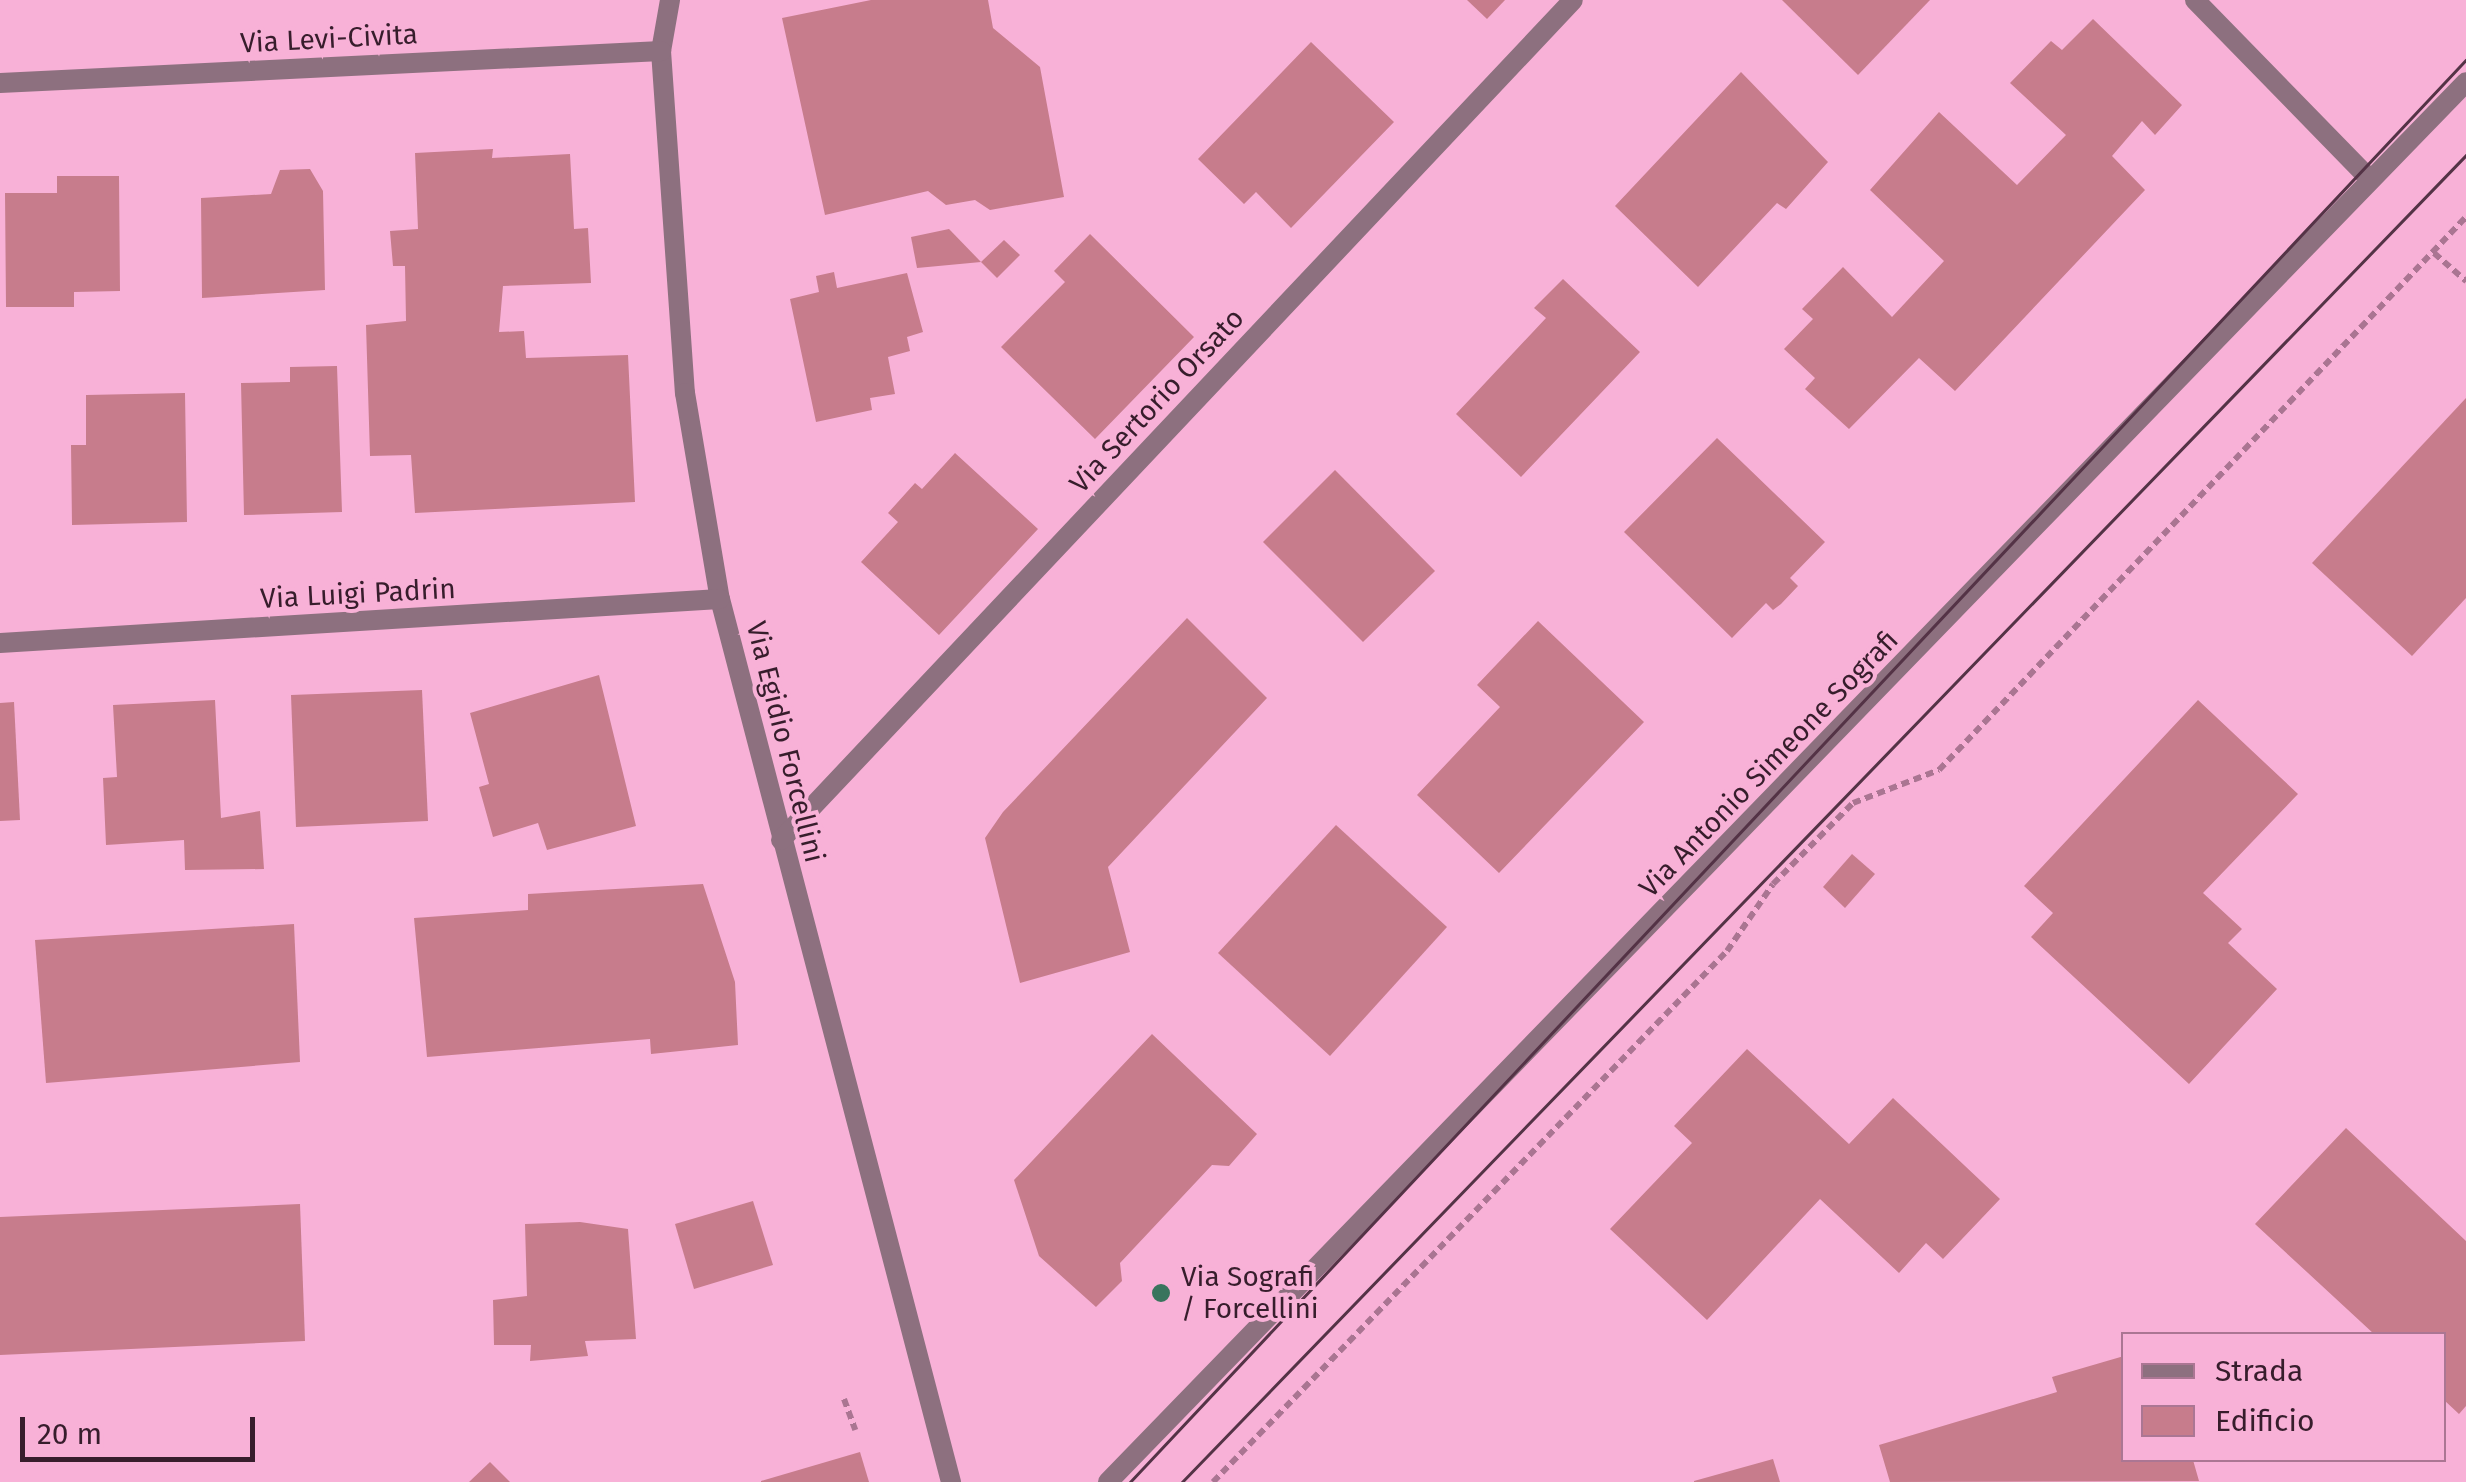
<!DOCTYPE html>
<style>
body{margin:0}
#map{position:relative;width:2466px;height:1482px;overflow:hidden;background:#f8b1d7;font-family:"Fira Sans",sans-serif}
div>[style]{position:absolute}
.building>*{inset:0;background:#c77c8c}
.path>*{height:6px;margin-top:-3px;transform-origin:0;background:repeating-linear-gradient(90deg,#aa7592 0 8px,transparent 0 13px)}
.minor>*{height:20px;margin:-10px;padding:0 10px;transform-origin:10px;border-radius:10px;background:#8d707f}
.tertiary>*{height:20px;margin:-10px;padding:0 10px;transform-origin:10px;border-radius:10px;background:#8d707f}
.tram>*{height:2.5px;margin:-1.25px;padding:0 1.25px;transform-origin:1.25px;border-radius:1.25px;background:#543346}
.dots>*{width:28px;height:28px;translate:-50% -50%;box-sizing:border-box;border:5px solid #f8b1d7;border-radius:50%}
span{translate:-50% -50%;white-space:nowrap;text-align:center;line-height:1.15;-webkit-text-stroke:8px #f8b1d7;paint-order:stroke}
.street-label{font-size:28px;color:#371d2c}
.poi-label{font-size:28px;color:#371d2c}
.left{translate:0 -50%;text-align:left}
.legend{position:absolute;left:2121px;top:1332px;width:325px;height:130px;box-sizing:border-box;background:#f8b1d7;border:2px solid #ab7693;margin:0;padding:12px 18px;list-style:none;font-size:30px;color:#371d2c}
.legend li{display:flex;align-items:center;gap:20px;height:50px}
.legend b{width:50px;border:2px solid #ab7693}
.scale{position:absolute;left:20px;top:1417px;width:235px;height:45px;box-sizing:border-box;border:5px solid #371d2c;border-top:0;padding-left:12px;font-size:30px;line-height:35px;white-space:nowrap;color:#371d2c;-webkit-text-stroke:8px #f8b1d7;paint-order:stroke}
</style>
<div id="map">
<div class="building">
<i style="clip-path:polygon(871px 0,988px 0,993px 28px,1040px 67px,1064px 197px,990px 210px,975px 200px,946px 205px,928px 191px,825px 215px,782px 18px)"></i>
<i style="clip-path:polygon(1467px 0,1505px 0,1487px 19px)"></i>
<i style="clip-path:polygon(1782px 0,1930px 0,1858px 75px)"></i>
<i style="clip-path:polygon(2093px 19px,2182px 105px,2155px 135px,2142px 121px,2112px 156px,2145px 190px,1955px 391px,1919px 358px,1849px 429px,1805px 389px,1815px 378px,1784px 349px,1813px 319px,1802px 309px,1843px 267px,1892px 317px,1944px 261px,1870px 190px,1939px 112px,2017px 185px,2066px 135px,2010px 83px,2051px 41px,2062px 50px)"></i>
<i style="clip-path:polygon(1311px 42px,1394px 122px,1291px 228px,1256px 192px,1244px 204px,1198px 159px)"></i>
<i style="clip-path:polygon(1741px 72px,1828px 162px,1786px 209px,1777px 203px,1698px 287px,1615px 206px)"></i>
<i style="clip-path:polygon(493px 149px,492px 158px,570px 154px,574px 229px,588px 228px,591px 283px,503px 286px,499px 332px,524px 331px,526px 358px,628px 355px,635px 502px,415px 513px,411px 455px,370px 456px,366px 325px,406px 321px,405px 266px,393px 266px,390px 231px,418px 229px,415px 153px)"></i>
<i style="clip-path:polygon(310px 169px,323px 191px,325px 290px,202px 298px,201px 198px,271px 194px,280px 170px)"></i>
<i style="clip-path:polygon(57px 176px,119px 176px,120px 291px,74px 292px,74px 307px,6px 307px,5px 193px,57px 193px)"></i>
<i style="clip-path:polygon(949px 229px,981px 262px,917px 268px,911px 237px)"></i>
<i style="clip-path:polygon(1090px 234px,1194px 337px,1095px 439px,1001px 347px,1065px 282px,1054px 271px)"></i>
<i style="clip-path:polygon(1004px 240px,1020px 255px,997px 278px,981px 262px)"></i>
<i style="clip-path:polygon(834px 272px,837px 288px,907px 273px,923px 332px,907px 337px,910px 351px,888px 357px,895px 394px,870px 398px,872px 410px,816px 422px,790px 299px,819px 292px,816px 276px)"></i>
<i style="clip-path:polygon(1563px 279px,1640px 352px,1521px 477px,1456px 414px,1546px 318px,1534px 308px)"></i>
<i style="clip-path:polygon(337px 366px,342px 512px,244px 515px,241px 383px,290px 382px,290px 367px)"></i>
<i style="clip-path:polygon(185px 393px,187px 522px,72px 525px,71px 445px,86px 445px,86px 395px)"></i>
<i style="clip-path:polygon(2466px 398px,2466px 598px,2412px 656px,2312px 563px)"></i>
<i style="clip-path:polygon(1717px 438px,1825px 542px,1790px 578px,1798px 586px,1781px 604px,1773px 610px,1766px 603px,1732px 638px,1624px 532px)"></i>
<i style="clip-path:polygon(955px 453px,1038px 529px,939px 635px,861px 562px,898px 522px,888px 513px,915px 483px,922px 489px)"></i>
<i style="clip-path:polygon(1335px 470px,1435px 571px,1363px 642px,1263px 542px)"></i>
<i style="clip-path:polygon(1187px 618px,1267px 698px,1108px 867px,1130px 952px,1020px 983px,985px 838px,1003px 812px)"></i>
<i style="clip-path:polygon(1538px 621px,1644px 722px,1499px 873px,1417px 795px,1500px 707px,1477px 685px)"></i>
<i style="clip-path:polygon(599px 675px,636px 826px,547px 850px,538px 823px,493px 837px,479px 787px,489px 784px,470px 713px)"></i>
<i style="clip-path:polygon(422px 690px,428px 821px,296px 827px,291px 695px)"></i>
<i style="clip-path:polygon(215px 700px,221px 818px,260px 811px,264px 869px,185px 870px,184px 840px,106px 845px,103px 778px,117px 777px,113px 705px)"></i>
<i style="clip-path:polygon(2198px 700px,2298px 794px,2203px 893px,2242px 929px,2228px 943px,2277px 989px,2189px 1084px,2031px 937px,2053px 913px,2024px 886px)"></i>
<i style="clip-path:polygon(14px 702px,20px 820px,0 821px,0 703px)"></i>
<i style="clip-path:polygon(1336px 825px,1447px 927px,1330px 1056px,1218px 953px)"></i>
<i style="clip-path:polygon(1852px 854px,1875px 874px,1845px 908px,1823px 887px)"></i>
<i style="clip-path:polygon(703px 884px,735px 982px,738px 1045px,651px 1054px,650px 1039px,427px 1057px,414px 918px,528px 910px,528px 894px)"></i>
<i style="clip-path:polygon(294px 924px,300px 1062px,46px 1083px,35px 940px)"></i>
<i style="clip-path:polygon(1152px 1034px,1257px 1134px,1229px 1166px,1212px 1165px,1120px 1263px,1122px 1281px,1096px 1307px,1039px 1256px,1014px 1180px)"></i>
<i style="clip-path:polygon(1747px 1049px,1849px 1144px,1893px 1098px,2000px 1199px,1943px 1259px,1926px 1243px,1899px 1273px,1820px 1199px,1707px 1320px,1610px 1229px,1692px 1143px,1674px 1126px)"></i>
<i style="clip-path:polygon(2346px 1128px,2466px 1241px,2466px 1406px,2459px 1414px,2444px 1400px,2444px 1334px,2374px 1334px,2255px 1224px)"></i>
<i style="clip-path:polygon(753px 1201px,773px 1265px,694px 1289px,675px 1224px)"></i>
<i style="clip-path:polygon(300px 1204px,305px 1341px,0 1355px,0 1217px)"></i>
<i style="clip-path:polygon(580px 1222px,628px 1229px,636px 1339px,585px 1341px,588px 1356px,530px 1361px,531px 1345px,494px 1345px,493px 1300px,527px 1296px,525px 1224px)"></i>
<i style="clip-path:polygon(2124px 1356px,2124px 1460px,2193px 1460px,2199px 1481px,1890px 1482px,1879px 1445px,2057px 1392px,2052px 1377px)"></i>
<i style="clip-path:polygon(860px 1452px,869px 1482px,761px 1482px,761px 1481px)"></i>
<i style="clip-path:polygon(1773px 1459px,1780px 1482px,1694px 1482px,1694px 1481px)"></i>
<i style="clip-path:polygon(490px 1462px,510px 1482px,469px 1482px)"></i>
</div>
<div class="path">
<i style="left:2434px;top:253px;width:43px;rotate:41.2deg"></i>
<i style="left:844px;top:1399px;width:33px;rotate:70deg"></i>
<i style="left:1213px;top:1482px;width:739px;rotate:-45.93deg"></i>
<i style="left:1727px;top:951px;width:81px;rotate:-55.5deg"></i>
<i style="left:1773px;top:884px;width:114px;rotate:-45.4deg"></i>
<i style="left:1853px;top:803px;width:92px;rotate:-21deg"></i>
<i style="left:1939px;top:770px;width:764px;rotate:-46.38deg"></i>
</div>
<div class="minor">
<i style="left:670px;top:0;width:52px;rotate:100deg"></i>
<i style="left:661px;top:51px;width:343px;rotate:86deg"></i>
<i style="left:685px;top:393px;width:209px;rotate:80.4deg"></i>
<i style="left:720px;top:599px;width:913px;rotate:75.34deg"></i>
<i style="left:2195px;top:0;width:249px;rotate:45.7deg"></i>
<i style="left:0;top:83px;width:662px;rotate:-2.77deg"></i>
<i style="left:0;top:643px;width:721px;rotate:-3.5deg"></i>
<i style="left:781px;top:840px;width:1154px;rotate:-46.68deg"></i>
</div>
<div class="tertiary">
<i style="left:1108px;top:1482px;width:1950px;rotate:-45.87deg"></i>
</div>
<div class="tram">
<i style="left:1130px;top:1482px;width:1951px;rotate:-46.79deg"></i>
<i style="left:1182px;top:1482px;width:1847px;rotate:-45.94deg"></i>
</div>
<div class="dots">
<i style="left:1161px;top:1293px;background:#39745d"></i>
</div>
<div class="street-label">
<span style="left:329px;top:39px;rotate:-3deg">Via Levi-Civita</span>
<span style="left:1157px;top:401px;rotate:-47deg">Via Sertorio Orsato</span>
<span style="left:358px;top:594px;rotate:-3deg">Via Luigi Padrin</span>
<span style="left:785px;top:742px;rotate:76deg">Via Egidio Forcellini</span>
<span style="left:1769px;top:764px;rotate:-46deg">Via Antonio Simeone Sografi</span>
</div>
<div class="poi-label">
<span class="left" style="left:1181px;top:1293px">Via Sografi<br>/ Forcellini</span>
</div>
<ul class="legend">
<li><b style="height:12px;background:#8d707f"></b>Strada</li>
<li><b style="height:28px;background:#c77c8c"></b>Edificio</li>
</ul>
<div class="scale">20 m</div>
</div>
